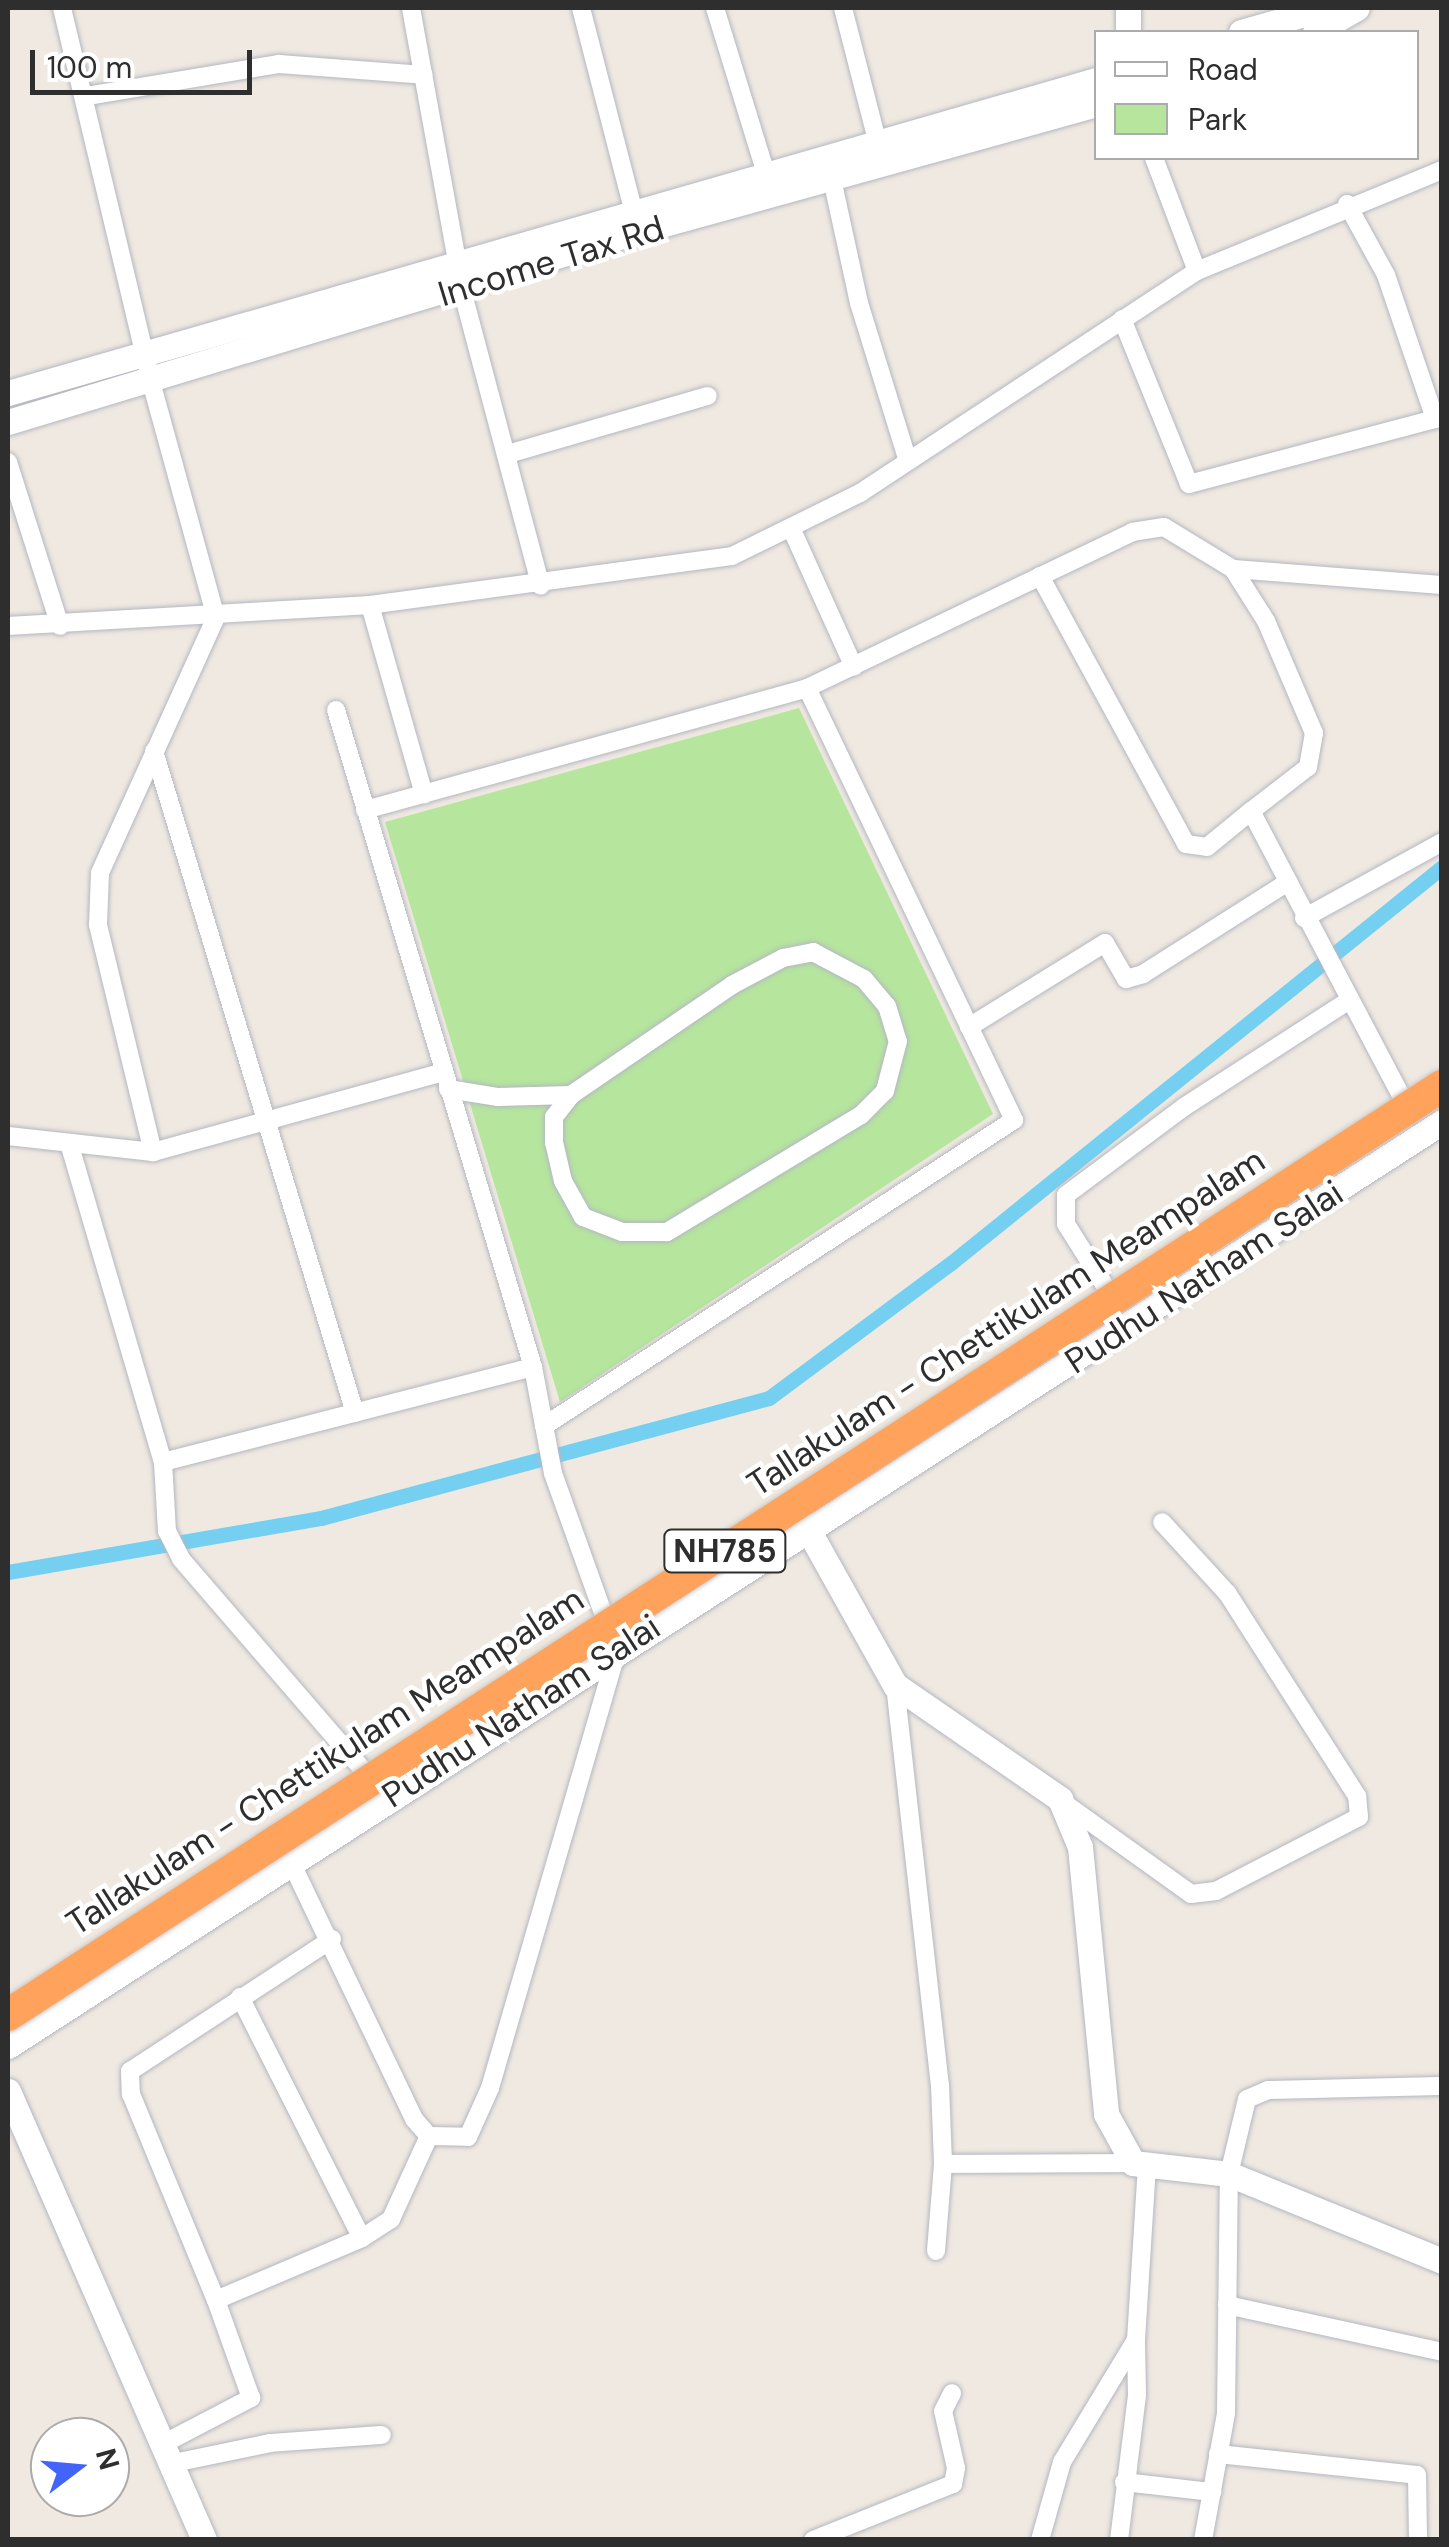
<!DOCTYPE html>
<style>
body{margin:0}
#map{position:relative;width:1449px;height:2547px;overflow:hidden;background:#efe9e1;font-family:"DM Sans",sans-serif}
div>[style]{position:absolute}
.green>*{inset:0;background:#b6e59e}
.canal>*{height:15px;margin:-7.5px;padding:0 7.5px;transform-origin:7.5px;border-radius:7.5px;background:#75cff0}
.roads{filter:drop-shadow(0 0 2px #b4b7c1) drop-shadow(0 0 2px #b4b7c1)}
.street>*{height:18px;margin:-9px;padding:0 9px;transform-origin:9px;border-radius:9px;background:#fff}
.secondary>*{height:25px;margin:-12.5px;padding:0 12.5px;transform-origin:12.5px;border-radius:12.5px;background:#fff}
.bridges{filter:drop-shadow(0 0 2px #c9c9c9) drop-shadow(0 0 2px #c9c9c9)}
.highway-bridge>*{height:32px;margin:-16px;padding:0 16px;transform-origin:16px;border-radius:16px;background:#ffa35c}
span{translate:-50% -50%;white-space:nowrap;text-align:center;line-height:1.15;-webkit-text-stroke:9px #fff;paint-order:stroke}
.shield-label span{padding:2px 8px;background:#fff;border:2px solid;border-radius:8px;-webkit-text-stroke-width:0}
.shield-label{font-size:32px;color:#2e2e2e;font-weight:700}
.street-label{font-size:35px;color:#2e2e2e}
.frame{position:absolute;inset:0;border:10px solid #2e2e2e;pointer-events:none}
.legend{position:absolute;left:1094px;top:30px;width:325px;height:130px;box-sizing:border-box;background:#fff;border:2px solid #ababab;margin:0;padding:12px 18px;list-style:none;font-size:30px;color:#2e2e2e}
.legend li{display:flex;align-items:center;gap:20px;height:50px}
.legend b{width:50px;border:2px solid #ababab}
.north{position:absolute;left:30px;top:2417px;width:100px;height:100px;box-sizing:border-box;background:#fff;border:2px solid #ababab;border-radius:50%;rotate:74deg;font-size:28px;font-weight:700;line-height:40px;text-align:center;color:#2e2e2e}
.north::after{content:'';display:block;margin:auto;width:35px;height:45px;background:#4264fb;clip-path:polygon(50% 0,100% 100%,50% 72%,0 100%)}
.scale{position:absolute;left:30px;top:50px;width:222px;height:45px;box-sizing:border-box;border:5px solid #2e2e2e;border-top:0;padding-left:12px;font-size:30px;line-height:35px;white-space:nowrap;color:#2e2e2e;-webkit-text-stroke:8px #fff;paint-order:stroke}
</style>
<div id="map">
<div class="green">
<i style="clip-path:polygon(799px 708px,993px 1114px,560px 1402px,385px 822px)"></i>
</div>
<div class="canal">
<i style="left:8px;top:1572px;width:318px;rotate:-9.8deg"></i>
<i style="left:321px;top:1518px;width:464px;rotate:-15deg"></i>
<i style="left:769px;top:1398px;width:227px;rotate:-36.6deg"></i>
<i style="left:951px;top:1263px;width:631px;rotate:-38.89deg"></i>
</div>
<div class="roads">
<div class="street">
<i style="left:62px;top:8px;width:380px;rotate:76.6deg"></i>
<i style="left:150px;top:378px;width:248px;rotate:74.6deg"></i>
<i style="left:216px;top:617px;width:281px;rotate:114.4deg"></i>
<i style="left:100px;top:873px;width:52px;rotate:92.2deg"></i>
<i style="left:98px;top:925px;width:234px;rotate:76.4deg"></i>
<i style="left:411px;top:8px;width:287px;rotate:79.7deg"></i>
<i style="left:462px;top:290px;width:306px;rotate:75.1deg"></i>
<i style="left:581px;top:8px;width:219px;rotate:75.5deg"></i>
<i style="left:715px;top:8px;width:184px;rotate:72.9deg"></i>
<i style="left:843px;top:8px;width:149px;rotate:75.6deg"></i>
<i style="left:87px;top:96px;width:195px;rotate:-9.5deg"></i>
<i style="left:279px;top:64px;width:145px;rotate:4.3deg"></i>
<i style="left:1154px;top:158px;width:121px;rotate:69.2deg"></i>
<i style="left:832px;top:179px;width:127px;rotate:77.7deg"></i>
<i style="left:859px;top:303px;width:165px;rotate:72.8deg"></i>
<i style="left:1347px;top:204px;width:81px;rotate:61.2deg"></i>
<i style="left:1386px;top:275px;width:152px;rotate:71.2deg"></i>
<i style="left:1122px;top:319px;width:178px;rotate:67.9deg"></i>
<i style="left:1189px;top:484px;width:262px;rotate:-14.8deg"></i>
<i style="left:508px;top:454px;width:208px;rotate:-16.2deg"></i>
<i style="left:8px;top:462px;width:172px;rotate:72.4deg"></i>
<i style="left:792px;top:530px;width:150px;rotate:65.7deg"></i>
<i style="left:1233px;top:569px;width:210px;rotate:4.4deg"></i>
<i style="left:1040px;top:576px;width:305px;rotate:61.4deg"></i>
<i style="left:1186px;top:844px;width:21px;rotate:8deg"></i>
<i style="left:1207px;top:847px;width:57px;rotate:-39.3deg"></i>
<i style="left:370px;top:605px;width:197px;rotate:74.1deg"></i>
<i style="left:8px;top:626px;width:363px;rotate:-3.3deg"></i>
<i style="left:370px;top:605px;width:365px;rotate:-7.7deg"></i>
<i style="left:732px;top:556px;width:143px;rotate:-26.2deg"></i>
<i style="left:860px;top:493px;width:404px;rotate:-33.4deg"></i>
<i style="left:1197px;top:271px;width:265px;rotate:-22.4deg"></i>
<i style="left:154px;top:751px;width:692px;rotate:73.11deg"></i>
<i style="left:365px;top:810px;width:459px;rotate:-15.4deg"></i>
<i style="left:807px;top:688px;width:361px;rotate:-25.6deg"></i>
<i style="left:1132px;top:532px;width:32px;rotate:-9deg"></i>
<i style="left:1164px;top:527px;width:81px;rotate:31.3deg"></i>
<i style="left:1233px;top:569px;width:62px;rotate:57.6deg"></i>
<i style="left:1266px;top:621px;width:122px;rotate:66.8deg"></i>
<i style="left:1314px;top:733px;width:35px;rotate:100deg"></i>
<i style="left:1308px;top:767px;width:72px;rotate:142.3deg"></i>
<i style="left:1251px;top:811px;width:341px;rotate:62.2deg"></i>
<i style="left:1304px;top:918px;width:158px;rotate:-28.8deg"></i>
<i style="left:969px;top:1027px;width:160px;rotate:-31.7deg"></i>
<i style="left:1105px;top:943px;width:42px;rotate:59.7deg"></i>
<i style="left:1126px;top:979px;width:18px;rotate:-16deg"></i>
<i style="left:1143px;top:974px;width:172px;rotate:-32.4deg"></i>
<i style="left:448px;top:1089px;width:51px;rotate:9.1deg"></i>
<i style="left:498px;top:1097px;width:73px;rotate:-1.6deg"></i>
<i style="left:571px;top:1095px;width:195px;rotate:-34.3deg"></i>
<i style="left:732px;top:985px;width:58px;rotate:-27.9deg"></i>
<i style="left:783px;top:958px;width:31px;rotate:-11deg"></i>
<i style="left:813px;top:952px;width:58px;rotate:27.9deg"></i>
<i style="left:864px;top:979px;width:35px;rotate:50deg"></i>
<i style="left:887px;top:1006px;width:37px;rotate:73deg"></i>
<i style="left:898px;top:1041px;width:52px;rotate:104.6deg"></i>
<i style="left:885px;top:1091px;width:34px;rotate:135deg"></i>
<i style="left:861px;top:1115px;width:227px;rotate:148.9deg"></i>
<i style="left:667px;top:1232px;width:45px;rotate:180deg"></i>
<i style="left:622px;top:1232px;width:42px;rotate:-159deg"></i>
<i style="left:583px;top:1217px;width:41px;rotate:-119.1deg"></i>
<i style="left:563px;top:1181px;width:39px;rotate:-103deg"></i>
<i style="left:554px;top:1143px;width:26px;rotate:-90deg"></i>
<i style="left:554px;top:1117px;width:28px;rotate:-52deg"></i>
<i style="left:8px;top:1136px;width:146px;rotate:6.3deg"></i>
<i style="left:153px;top:1152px;width:301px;rotate:-15.4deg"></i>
<i style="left:69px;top:1143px;width:333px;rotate:73.6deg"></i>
<i style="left:163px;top:1462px;width:382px;rotate:-14.4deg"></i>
<i style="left:1117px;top:1305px;width:96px;rotate:-122.2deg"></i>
<i style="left:1066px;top:1224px;width:29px;rotate:-90deg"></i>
<i style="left:1066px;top:1195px;width:147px;rotate:-36.7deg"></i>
<i style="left:1184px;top:1107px;width:195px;rotate:-32.9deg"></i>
<i style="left:544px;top:1426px;width:561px;rotate:-33.07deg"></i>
<i style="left:1014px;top:1120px;width:479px;rotate:-115.6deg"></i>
<i style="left:163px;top:1462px;width:69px;rotate:86.7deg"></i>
<i style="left:167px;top:1531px;width:31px;rotate:63deg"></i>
<i style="left:181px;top:1559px;width:298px;rotate:49.2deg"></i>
<i style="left:895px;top:1685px;width:403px;rotate:83.6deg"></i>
<i style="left:940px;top:2085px;width:79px;rotate:87.8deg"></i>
<i style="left:943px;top:2164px;width:190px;rotate:-0.3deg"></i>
<i style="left:1064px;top:1803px;width:156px;rotate:35.6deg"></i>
<i style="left:1191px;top:1894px;width:25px;rotate:-7deg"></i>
<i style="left:1216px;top:1891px;width:161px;rotate:-27.4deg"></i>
<i style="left:1359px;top:1817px;width:21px;rotate:-95deg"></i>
<i style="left:1357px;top:1796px;width:241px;rotate:-122.6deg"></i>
<i style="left:1227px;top:1593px;width:96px;rotate:-132.5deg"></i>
<i style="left:290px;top:1860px;width:287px;rotate:64.4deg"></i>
<i style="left:414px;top:2119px;width:23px;rotate:49deg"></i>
<i style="left:429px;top:2136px;width:39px;rotate:1deg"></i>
<i style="left:468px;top:2137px;width:54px;rotate:-65.8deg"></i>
<i style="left:490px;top:2088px;width:454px;rotate:-73.8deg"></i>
<i style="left:617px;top:1652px;width:190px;rotate:-109.7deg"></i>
<i style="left:553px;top:1473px;width:108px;rotate:-100.7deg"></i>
<i style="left:533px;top:1367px;width:686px;rotate:-106.69deg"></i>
<i style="left:332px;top:1939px;width:241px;rotate:146.8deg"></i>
<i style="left:130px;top:2071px;width:23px;rotate:88deg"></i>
<i style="left:131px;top:2094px;width:223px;rotate:67.6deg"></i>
<i style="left:216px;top:2300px;width:159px;rotate:-23deg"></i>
<i style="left:362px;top:2238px;width:35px;rotate:-33deg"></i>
<i style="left:391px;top:2219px;width:91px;rotate:-65.4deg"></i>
<i style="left:240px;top:1997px;width:270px;rotate:63.2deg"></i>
<i style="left:936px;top:2251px;width:87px;rotate:-85.4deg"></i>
<i style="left:1227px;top:2305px;width:220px;rotate:12.3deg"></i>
<i style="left:161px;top:2445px;width:102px;rotate:-27.6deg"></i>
<i style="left:251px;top:2398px;width:104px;rotate:-109.7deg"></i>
<i style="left:1218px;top:2454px;width:200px;rotate:6deg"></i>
<i style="left:1417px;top:2475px;width:65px;rotate:89.1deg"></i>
<i style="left:169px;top:2464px;width:103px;rotate:-11.7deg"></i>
<i style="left:270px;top:2443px;width:112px;rotate:-4.1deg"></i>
<i style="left:1124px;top:2482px;width:89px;rotate:6.5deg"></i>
<i style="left:813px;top:2540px;width:151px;rotate:-21.8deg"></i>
<i style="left:953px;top:2484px;width:16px;rotate:-79deg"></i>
<i style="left:956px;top:2468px;width:58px;rotate:-102.8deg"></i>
<i style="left:943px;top:2411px;width:20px;rotate:-63deg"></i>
<i style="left:1040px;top:2540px;width:81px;rotate:-74.2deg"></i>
<i style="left:1062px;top:2462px;width:143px;rotate:-58.8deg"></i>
<i style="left:1136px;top:2340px;width:175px;rotate:-86.4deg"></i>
<i style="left:1119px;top:2540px;width:146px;rotate:-82.9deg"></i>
<i style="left:1137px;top:2395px;width:54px;rotate:-91.1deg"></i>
<i style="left:1203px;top:2540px;width:129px;rotate:-79.7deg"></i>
<i style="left:1226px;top:2413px;width:239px;rotate:-89.3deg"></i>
<i style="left:1229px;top:2174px;width:77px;rotate:-76.5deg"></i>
<i style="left:1247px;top:2099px;width:23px;rotate:-23deg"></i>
<i style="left:1268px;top:2090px;width:174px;rotate:-1.3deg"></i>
</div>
<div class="secondary">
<i style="left:1128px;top:8px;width:24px;rotate:90deg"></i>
<i style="left:1241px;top:32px;width:87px;rotate:-15.9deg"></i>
<i style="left:1315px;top:32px;width:48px;rotate:-29.7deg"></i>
<i style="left:8px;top:393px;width:1132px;rotate:-16.05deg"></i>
<i style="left:8px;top:422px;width:659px;rotate:-16.84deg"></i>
<i style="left:639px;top:231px;width:474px;rotate:-15.5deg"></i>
<i style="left:801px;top:1517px;width:193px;rotate:60.8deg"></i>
<i style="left:895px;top:1685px;width:201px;rotate:34.6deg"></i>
<i style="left:1060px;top:1799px;width:52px;rotate:67.4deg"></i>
<i style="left:1080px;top:1847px;width:268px;rotate:84.4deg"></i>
<i style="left:1106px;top:2114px;width:56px;rotate:61.1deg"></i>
<i style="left:1133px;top:2163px;width:97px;rotate:6.5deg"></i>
<i style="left:1229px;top:2174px;width:230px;rotate:22.2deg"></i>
<i style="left:8px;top:2046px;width:1706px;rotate:-32.8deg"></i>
<i style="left:8px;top:2091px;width:490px;rotate:66.4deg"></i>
</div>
</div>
<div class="bridges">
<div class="highway-bridge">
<i style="left:8px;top:2015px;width:1709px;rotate:-32.94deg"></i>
</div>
</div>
<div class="shield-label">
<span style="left:725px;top:1551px">NH785</span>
</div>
<div class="street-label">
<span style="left:551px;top:261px;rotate:-17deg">Income Tax Rd</span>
<span style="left:1204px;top:1277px;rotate:-33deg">Pudhu Natham Salai</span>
<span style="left:1006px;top:1322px;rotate:-33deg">Tallakulam - Chettikulam Meampalam</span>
<span style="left:521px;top:1711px;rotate:-33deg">Pudhu Natham Salai</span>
<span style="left:325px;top:1761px;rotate:-33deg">Tallakulam - Chettikulam Meampalam</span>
</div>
<div class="frame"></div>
<ul class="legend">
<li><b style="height:12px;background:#fff"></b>Road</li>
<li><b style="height:28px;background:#b6e59e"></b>Park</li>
</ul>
<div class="north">N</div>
<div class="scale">100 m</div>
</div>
